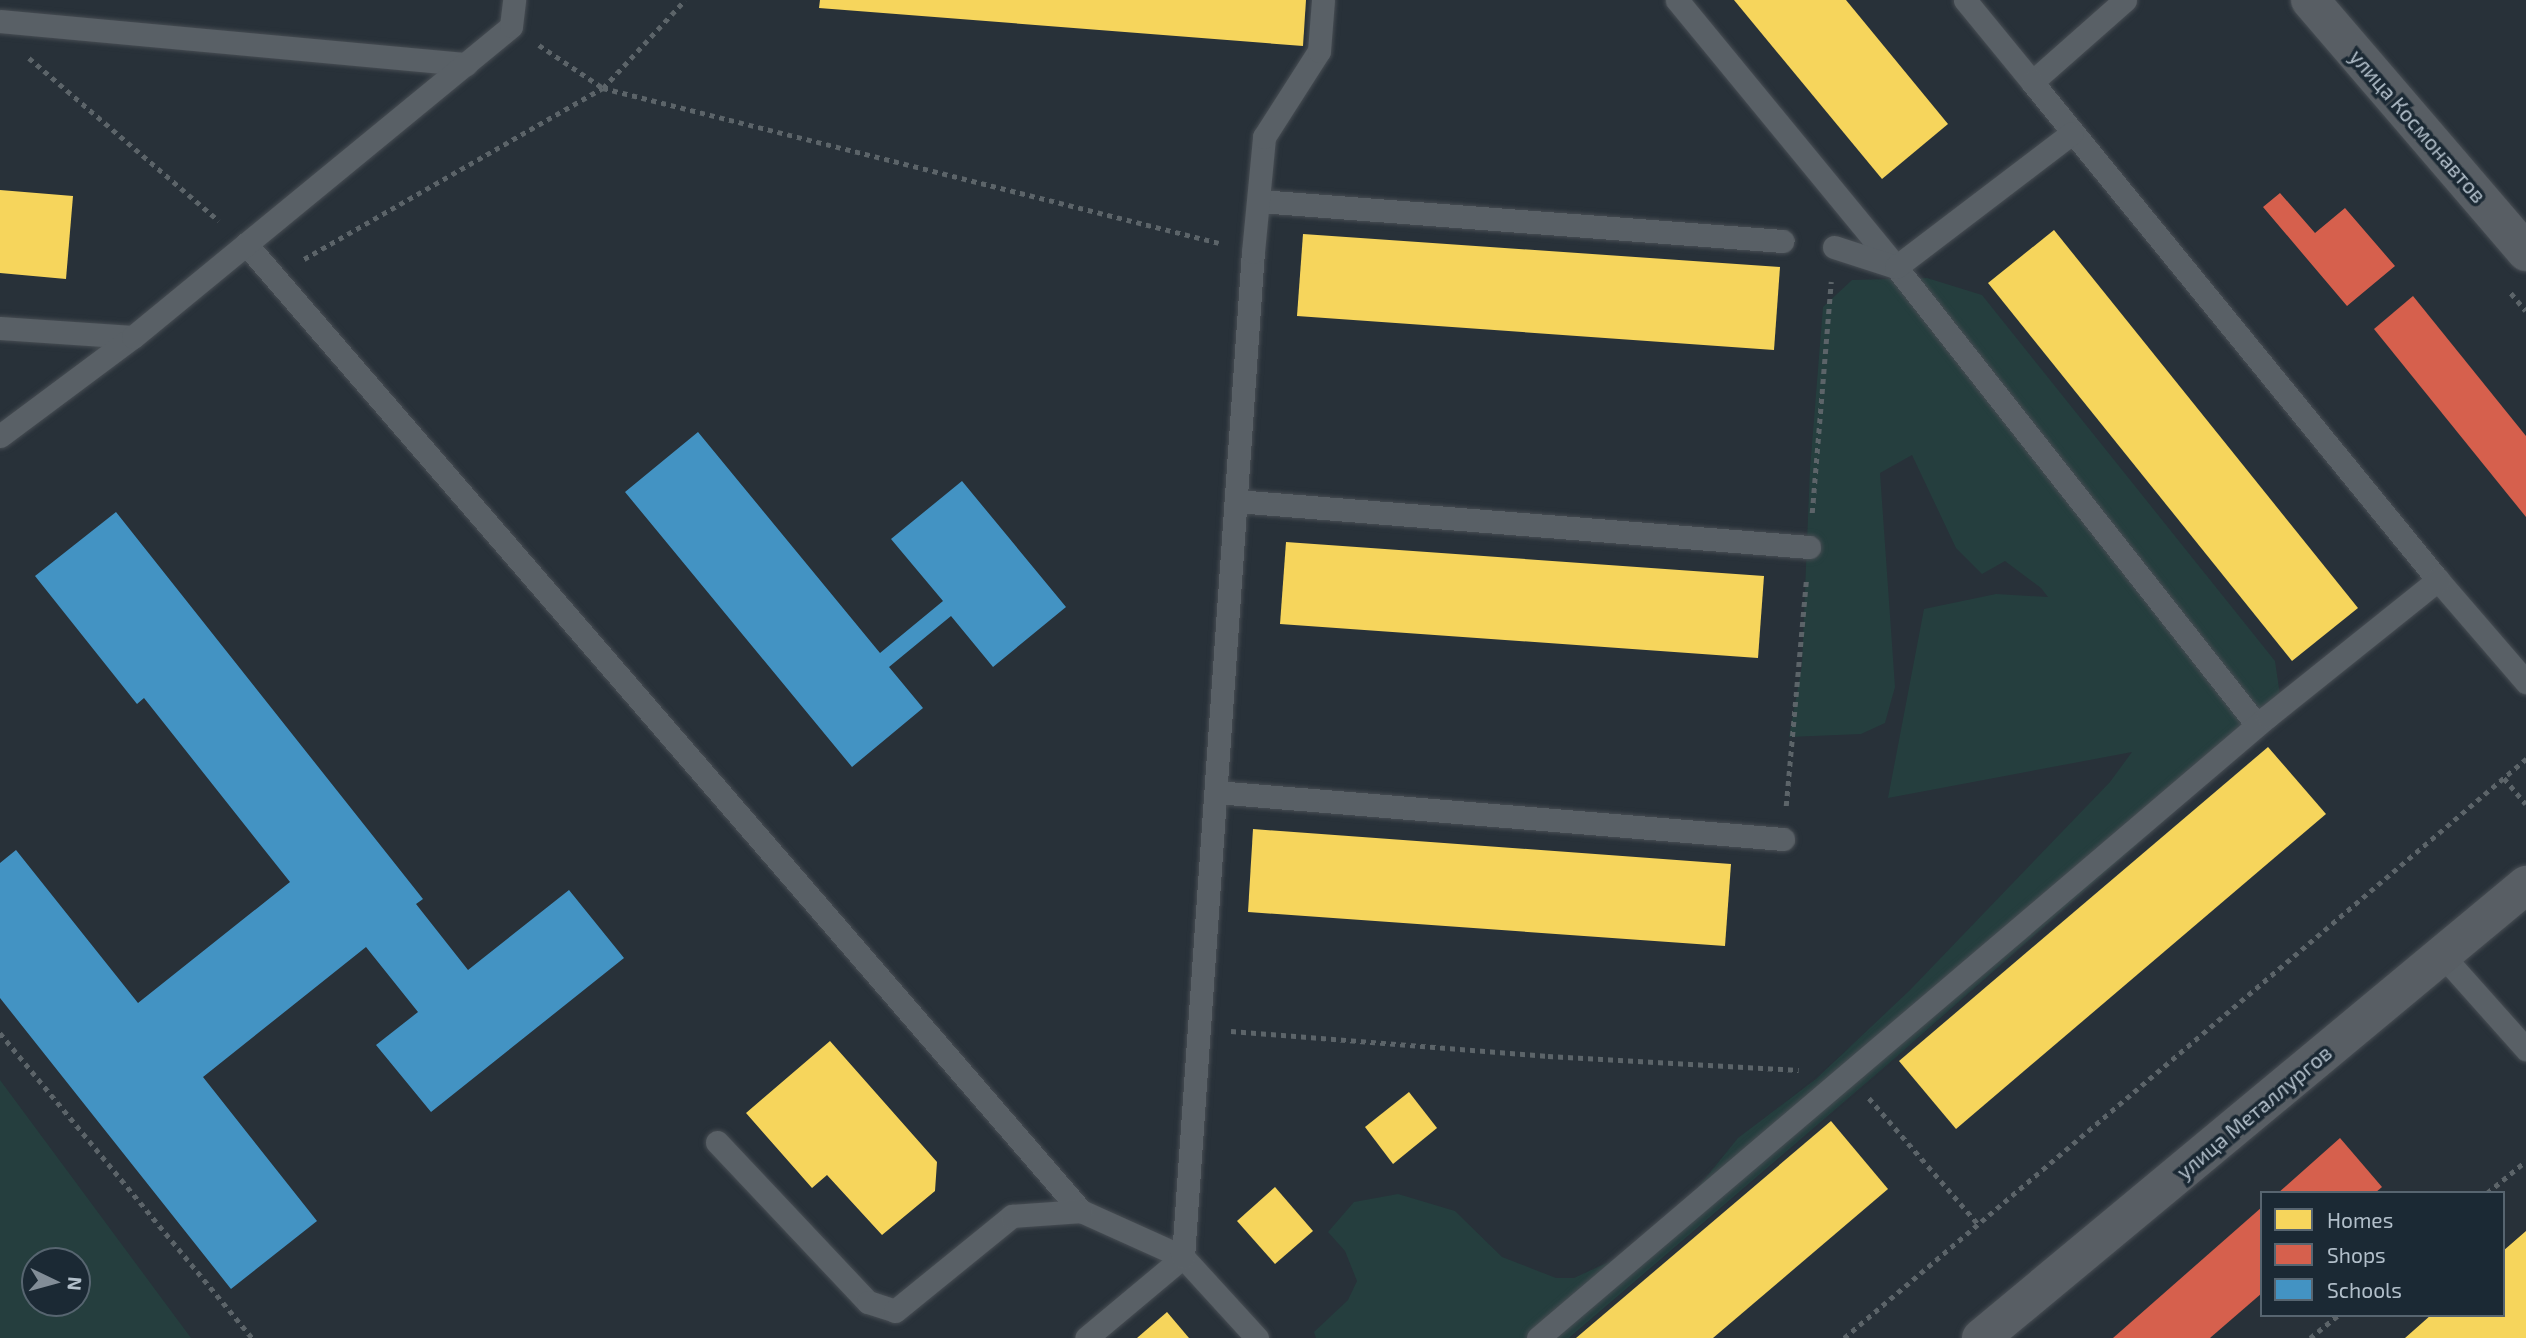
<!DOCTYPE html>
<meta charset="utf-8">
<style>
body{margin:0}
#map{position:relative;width:2526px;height:1338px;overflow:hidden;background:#283139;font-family:"Exo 2",sans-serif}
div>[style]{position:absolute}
.green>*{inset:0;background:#253e3e}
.homes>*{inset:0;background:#f6d55c}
.shops>*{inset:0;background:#d6604d}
.schools>*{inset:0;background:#4393c3}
.path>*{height:4.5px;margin-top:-2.25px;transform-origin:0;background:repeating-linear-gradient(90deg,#5c6469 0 5px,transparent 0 10px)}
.roads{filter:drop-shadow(0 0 2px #474d53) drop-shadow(0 0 2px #474d53)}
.service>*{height:23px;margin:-11.5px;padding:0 11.5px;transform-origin:11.5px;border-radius:11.5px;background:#596066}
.secondary>*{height:38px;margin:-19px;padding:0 19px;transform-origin:19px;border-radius:19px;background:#585e64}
span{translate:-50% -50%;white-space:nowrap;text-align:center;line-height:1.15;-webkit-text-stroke:7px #1b2934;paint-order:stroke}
.street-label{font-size:21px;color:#b2bfca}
.legend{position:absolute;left:2260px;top:1191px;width:245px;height:126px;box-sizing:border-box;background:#1b2934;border:2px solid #576570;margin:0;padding:9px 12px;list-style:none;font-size:21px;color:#b2bfca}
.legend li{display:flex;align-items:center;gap:14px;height:35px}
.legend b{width:35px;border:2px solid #576570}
.north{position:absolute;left:21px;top:1247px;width:70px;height:70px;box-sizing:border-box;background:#1b2934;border:2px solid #576570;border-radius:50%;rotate:95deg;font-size:19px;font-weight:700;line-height:28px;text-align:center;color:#b2bfca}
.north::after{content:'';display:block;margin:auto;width:24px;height:32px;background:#828d97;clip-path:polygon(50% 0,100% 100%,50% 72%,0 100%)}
</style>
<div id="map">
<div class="green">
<i style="clip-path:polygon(1927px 278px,1982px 295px,2275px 661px,2282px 709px,2260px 736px,1895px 1058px,1569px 1338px,1316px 1338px,1314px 1332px,1348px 1300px,1357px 1281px,1345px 1251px,1328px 1232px,1354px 1202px,1398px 1194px,1455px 1211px,1502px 1257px,1556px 1278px,1574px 1278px,1624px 1255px,1673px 1218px,1738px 1138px,1816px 1079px,1910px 990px,2110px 782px,2132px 752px,1888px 798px,1924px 609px,1996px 594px,2048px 597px,2041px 588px,2005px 561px,1982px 574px,1956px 548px,1912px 455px,1880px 473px,1895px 687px,1885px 723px,1861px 734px,1789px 737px,1802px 665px,1810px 469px,1823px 307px,1852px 280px)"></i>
<i style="clip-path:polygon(evenodd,0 1080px,191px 1338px,0 1338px,0 1080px,77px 1261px,77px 1303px,35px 1303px,35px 1261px,77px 1261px)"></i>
</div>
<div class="homes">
<i style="clip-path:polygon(820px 0,1306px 0,1303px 46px,819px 8px)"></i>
<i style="clip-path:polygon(1734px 0,1846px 0,1948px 124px,1882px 179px)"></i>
<i style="clip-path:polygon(0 190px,73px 196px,66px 279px,0 273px)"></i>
<i style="clip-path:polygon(2054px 230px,2358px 608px,2292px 661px,1988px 283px)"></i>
<i style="clip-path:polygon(1303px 234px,1780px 267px,1774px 350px,1297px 316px)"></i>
<i style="clip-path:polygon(1286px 542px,1764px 576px,1758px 658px,1280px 624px)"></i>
<i style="clip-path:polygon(2268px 747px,2326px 814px,1956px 1129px,1899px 1061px)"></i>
<i style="clip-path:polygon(1253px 829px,1731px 864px,1725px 946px,1248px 912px)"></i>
<i style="clip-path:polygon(830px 1041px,937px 1162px,935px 1191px,882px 1235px,827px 1175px,812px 1188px,746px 1113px)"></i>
<i style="clip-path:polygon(1409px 1092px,1437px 1128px,1393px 1164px,1365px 1127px)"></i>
<i style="clip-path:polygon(1831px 1121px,1888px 1189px,1713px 1338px,1576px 1338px)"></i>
<i style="clip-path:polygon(1275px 1187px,1313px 1231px,1275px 1264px,1237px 1221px)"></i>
<i style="clip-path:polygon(2526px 1231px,2526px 1338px,2405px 1338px,2431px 1315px,2503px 1315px,2503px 1251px)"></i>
<i style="clip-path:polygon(1167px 1312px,1189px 1338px,1137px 1338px)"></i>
</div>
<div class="shops">
<i style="clip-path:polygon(2280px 193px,2315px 233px,2345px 208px,2395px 266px,2347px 306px,2263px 207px)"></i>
<i style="clip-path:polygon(2413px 296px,2526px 436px,2526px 517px,2374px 329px)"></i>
<i style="clip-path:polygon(2340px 1138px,2382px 1187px,2375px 1193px,2278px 1193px)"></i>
<i style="clip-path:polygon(2262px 1207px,2262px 1293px,2210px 1338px,2113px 1338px)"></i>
</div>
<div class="schools">
<i style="clip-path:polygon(698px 432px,880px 653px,943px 601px,891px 539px,962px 481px,1066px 607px,993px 667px,951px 616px,889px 667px,923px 708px,852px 767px,625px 492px)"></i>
<i style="clip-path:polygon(116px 512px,423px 899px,416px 904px,468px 970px,569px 890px,624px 958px,431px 1112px,376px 1045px,418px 1012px,366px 947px,203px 1077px,317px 1221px,231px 1289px,0 998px,0 863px,16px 850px,138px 1003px,290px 882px,144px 698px,137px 704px,35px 576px)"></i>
</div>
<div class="path">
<i style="left:539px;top:45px;width:77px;rotate:33.9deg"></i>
<i style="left:603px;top:88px;width:635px;rotate:14.12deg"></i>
<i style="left:29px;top:58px;width:250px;rotate:40.6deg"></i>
<i style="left:304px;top:259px;width:344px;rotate:-29.8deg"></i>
<i style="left:603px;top:88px;width:120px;rotate:-47deg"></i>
<i style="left:2511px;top:293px;width:23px;rotate:50deg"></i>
<i style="left:1812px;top:513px;width:232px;rotate:-85.3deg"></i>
<i style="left:2504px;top:778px;width:34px;rotate:50deg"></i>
<i style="left:1786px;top:806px;width:226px;rotate:-84.9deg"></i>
<i style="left:1231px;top:1031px;width:318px;rotate:4.5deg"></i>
<i style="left:1548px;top:1056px;width:251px;rotate:3.2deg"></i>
<i style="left:0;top:1033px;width:396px;rotate:50.4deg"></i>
<i style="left:1869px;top:1098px;width:167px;rotate:49.1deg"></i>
<i style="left:2487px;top:1193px;width:50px;rotate:-39.4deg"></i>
<i style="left:1844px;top:1338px;width:895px;rotate:-40.33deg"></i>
<i style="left:2310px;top:1338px;width:36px;rotate:-39deg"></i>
</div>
<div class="roads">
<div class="service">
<i style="left:1677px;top:0;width:345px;rotate:50.6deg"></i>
<i style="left:1896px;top:267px;width:583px;rotate:51.75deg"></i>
<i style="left:1965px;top:0;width:106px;rotate:50.7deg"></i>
<i style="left:2125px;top:0;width:124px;rotate:138.6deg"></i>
<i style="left:2032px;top:82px;width:643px;rotate:50.81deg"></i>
<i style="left:2438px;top:580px;width:135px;rotate:49.2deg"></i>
<i style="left:0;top:21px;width:468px;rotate:5.3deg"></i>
<i style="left:1259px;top:201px;width:525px;rotate:4.37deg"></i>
<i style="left:246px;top:244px;width:1278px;rotate:49.19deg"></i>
<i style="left:1081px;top:1211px;width:112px;rotate:24.3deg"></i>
<i style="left:1183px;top:1257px;width:126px;rotate:140.1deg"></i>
<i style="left:1834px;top:247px;width:65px;rotate:17.9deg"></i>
<i style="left:1896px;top:267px;width:221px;rotate:-37.3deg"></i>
<i style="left:0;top:328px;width:133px;rotate:3.9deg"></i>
<i style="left:0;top:436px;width:166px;rotate:-36.7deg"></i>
<i style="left:133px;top:337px;width:489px;rotate:-39.4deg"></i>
<i style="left:511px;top:26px;width:26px;rotate:-83deg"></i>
<i style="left:1236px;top:501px;width:575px;rotate:4.59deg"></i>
<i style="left:1216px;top:792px;width:569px;rotate:4.74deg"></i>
<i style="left:2443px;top:956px;width:125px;rotate:48.3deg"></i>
<i style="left:717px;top:1142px;width:220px;rotate:46.7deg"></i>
<i style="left:868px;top:1302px;width:28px;rotate:18deg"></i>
<i style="left:895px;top:1311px;width:151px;rotate:-39.1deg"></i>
<i style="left:1012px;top:1216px;width:69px;rotate:-4.1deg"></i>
<i style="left:1257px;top:1338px;width:110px;rotate:-132.4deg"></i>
<i style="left:1183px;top:1257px;width:1007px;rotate:-86.02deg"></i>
<i style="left:1253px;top:252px;width:116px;rotate:-84.5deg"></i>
<i style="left:1264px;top:137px;width:102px;rotate:-57.4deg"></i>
<i style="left:1319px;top:51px;width:51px;rotate:-85.5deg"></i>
<i style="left:1538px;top:1338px;width:959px;rotate:-40.43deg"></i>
<i style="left:2268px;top:716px;width:218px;rotate:-38.7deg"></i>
</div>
<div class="secondary">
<i style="left:2310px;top:0;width:332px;rotate:49.4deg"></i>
<i style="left:1981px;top:1338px;width:709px;rotate:-39.73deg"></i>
</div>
</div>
<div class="street-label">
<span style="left:2418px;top:126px;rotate:49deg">улица Космонавтов</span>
<span style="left:2254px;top:1112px;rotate:-40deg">улица Металлургов</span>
</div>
<ul class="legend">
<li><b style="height:19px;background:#f6d55c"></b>Homes</li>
<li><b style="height:19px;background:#d6604d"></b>Shops</li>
<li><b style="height:19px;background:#4393c3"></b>Schools</li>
</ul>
<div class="north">N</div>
</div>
